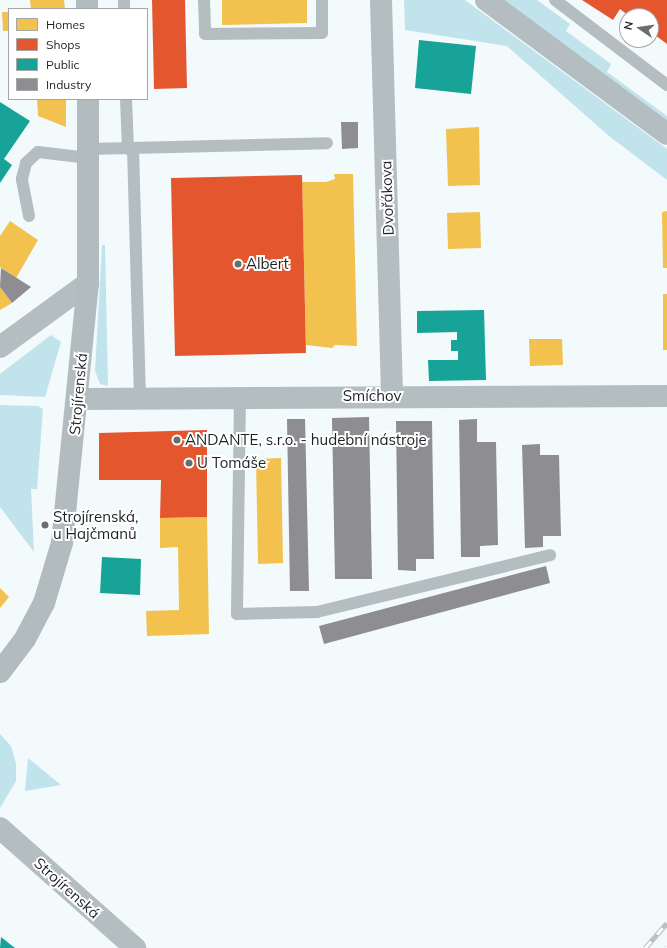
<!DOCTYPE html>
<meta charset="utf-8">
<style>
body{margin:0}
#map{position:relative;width:667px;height:948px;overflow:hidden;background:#f2fafc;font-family:Mulish,sans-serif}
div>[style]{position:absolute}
.green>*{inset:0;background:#c1e3ec}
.homes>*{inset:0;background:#f2c14e}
.shops>*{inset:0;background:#e4572e}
.public>*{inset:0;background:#17a398}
.industry>*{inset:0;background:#8d8d92}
.lane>*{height:12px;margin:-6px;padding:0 6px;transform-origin:6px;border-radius:6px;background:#b4bdbf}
.street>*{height:22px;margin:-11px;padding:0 11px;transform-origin:11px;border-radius:11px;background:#b4bdbf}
.secondary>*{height:22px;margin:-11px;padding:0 11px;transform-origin:11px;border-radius:11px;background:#b2bcbe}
.rail>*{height:4.5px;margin-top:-2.25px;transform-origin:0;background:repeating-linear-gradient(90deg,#fff 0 9px,#b6bec0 0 18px);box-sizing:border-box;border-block:1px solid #b6bec0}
.dots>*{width:11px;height:11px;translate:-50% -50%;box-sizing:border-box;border:2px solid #fff;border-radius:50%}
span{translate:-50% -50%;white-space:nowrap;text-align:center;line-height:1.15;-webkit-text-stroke:4px #fff;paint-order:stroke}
.street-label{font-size:15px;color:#1d2324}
.poi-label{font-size:15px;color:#1d2324}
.left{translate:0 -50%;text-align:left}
.legend{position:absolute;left:8px;top:8px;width:140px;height:92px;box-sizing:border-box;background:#fff;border:1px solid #a5a7a7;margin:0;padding:5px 7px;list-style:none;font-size:12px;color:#1d2324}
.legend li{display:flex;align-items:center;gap:8px;height:20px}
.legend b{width:20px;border:1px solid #a5a7a7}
.north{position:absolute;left:619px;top:8px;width:40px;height:40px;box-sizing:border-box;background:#fff;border:1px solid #a5a7a7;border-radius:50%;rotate:283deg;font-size:11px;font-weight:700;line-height:16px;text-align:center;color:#1d2324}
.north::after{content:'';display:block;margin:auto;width:14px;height:18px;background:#686e70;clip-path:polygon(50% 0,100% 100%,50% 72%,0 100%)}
</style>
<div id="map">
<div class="green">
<i style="clip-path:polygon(404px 0,465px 0,667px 149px,667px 180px,609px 136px,507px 46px,405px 30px)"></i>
<i style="clip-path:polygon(503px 0,537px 0,570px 24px,566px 31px,611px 64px,607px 72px,667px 116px,667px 123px)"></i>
<i style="clip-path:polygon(102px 245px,105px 245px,108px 386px,100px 384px,95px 371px)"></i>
<i style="clip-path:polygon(51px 335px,61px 342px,45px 397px,0 395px,0 374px)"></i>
<i style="clip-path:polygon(0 405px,38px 406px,43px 409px,37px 489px,31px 489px,34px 552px,0 507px)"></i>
<i style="clip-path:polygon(0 734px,11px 746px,16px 764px,16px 781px,0 808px)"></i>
<i style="clip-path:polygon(28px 758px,61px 785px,25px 791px)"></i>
</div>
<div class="homes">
<i style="clip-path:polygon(30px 0,64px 0,65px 9px,31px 9px)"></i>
<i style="clip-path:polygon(222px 0,307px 0,307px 23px,222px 25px)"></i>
<i style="clip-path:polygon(2px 12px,9px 12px,9px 31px,3px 31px)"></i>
<i style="clip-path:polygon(37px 99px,66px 99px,66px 127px,38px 116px)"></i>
<i style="clip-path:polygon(479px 127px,480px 185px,448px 186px,446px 129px)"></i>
<i style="clip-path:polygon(334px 174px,353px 174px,357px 346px,335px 345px,332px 348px,306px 345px,302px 182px,326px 182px,335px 179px)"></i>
<i style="clip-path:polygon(667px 211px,667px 268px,663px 268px,662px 212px)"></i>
<i style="clip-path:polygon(480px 212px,481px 248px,448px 249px,447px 213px)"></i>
<i style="clip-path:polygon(10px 221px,38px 240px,16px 278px,0 267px,0 236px)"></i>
<i style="clip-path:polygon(0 287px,12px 303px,0 310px)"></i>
<i style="clip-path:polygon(663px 294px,667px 294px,667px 350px,663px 350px)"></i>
<i style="clip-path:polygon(529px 339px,562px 339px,563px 365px,530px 366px)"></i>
<i style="clip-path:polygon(281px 458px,283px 563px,258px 564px,256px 459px)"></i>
<i style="clip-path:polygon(207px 517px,209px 634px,147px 636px,146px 611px,179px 610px,178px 547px,160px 548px,160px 518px)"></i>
<i style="clip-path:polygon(0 588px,9px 597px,0 608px)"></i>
</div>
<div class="shops">
<i style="clip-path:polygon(152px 0,185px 0,187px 88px,154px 89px)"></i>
<i style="clip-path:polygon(582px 0,667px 0,667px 44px,651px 32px,651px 16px,629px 16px,620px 9px,613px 20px)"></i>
<i style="clip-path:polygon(302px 175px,306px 353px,175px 356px,171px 178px)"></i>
<i style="clip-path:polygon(207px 430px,207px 517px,160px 518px,161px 480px,99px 480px,99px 433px)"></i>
</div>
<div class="public">
<i style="clip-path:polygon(419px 40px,476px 46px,471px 94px,415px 88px)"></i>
<i style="clip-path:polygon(0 102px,30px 121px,4px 159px,12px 165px,0 183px)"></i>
<i style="clip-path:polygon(484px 310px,486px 380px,429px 381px,428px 360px,458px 360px,458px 351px,451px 351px,451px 340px,457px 340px,457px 332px,417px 333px,417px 311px)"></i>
<i style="clip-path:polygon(102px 557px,141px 559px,140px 595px,100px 593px)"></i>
<i style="clip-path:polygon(1px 937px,15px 948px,0 948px)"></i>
</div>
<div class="industry">
<i style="clip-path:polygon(341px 122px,358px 122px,358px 148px,342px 149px)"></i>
<i style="clip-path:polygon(1px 268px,31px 287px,12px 303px,0 287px)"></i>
<i style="clip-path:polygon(369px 417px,372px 579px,335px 579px,332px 418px)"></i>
<i style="clip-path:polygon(287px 419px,305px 419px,309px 591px,290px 591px)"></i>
<i style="clip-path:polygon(477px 419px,477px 442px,496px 442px,498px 545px,480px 546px,480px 557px,461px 557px,459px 420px)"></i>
<i style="clip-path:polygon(396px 421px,432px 421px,434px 559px,416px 559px,416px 571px,398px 570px)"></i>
<i style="clip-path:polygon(540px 444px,540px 455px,559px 455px,561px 536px,543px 536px,543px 547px,525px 548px,522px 445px)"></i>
<i style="clip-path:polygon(546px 566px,550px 583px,324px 644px,319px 626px)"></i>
</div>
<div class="lane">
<i style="left:124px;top:0;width:9px;rotate:90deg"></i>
<i style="left:204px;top:0;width:34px;rotate:88deg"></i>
<i style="left:205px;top:34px;width:117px;rotate:-0.5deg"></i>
<i style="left:322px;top:33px;width:33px;rotate:-90deg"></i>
<i style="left:555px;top:0;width:141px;rotate:37.2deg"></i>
<i style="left:126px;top:99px;width:50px;rotate:87.7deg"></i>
<i style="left:133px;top:148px;width:249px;rotate:88.4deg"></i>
<i style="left:89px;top:149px;width:238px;rotate:-1.4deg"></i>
<i style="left:29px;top:216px;width:38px;rotate:-101deg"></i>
<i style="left:22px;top:179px;width:16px;rotate:-76deg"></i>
<i style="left:26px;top:163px;width:16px;rotate:-43deg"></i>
<i style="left:38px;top:152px;width:51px;rotate:6.7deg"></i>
<i style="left:240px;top:396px;width:218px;rotate:90.8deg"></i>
<i style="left:237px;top:614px;width:80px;rotate:-1.4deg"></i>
<i style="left:317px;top:612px;width:240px;rotate:-13.7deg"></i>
</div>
<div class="street">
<i style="left:381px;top:0;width:395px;rotate:88.4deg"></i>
<i style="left:486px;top:0;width:225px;rotate:36.5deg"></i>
<i style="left:0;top:347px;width:109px;rotate:-36deg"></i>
<i style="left:78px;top:399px;width:589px;rotate:-0.29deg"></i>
<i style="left:0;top:828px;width:181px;rotate:41.6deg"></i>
</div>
<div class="secondary">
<i style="left:87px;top:0;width:9px;rotate:90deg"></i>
<i style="left:0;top:672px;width:41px;rotate:-52.9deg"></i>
<i style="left:25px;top:639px;width:41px;rotate:-62.2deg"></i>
<i style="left:44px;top:603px;width:63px;rotate:-73.3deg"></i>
<i style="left:62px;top:543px;width:261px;rotate:-84.3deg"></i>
<i style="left:88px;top:283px;width:184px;rotate:-90deg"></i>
</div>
<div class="rail">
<i style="left:645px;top:948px;width:33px;rotate:-49deg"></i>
<i style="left:666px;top:948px;width:1px;rotate:-45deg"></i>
</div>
<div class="dots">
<i style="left:238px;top:264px;background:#686e70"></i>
<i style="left:177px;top:440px;background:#686e70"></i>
<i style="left:189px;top:463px;background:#686e70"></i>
<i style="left:45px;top:525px;background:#686e70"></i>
</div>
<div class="street-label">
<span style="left:387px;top:198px;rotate:-92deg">Dvořákova</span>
<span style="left:78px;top:394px;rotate:-85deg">Strojírenská</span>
<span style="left:372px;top:396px">Smíchov</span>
<span style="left:67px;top:888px;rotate:42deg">Strojírenská</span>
</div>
<div class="poi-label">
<span class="left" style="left:246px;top:264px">Albert</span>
<span class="left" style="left:185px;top:440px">ANDANTE, s.r.o. - hudební nástroje</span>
<span class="left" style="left:197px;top:463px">U Tomáše</span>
<span class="left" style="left:53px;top:525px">Strojírenská,<br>u Hajčmanů</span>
</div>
<ul class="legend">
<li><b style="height:11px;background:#f2c14e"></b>Homes</li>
<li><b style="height:11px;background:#e4572e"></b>Shops</li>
<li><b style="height:11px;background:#17a398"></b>Public</li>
<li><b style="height:11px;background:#8d8d92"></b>Industry</li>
</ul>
<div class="north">N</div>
</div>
